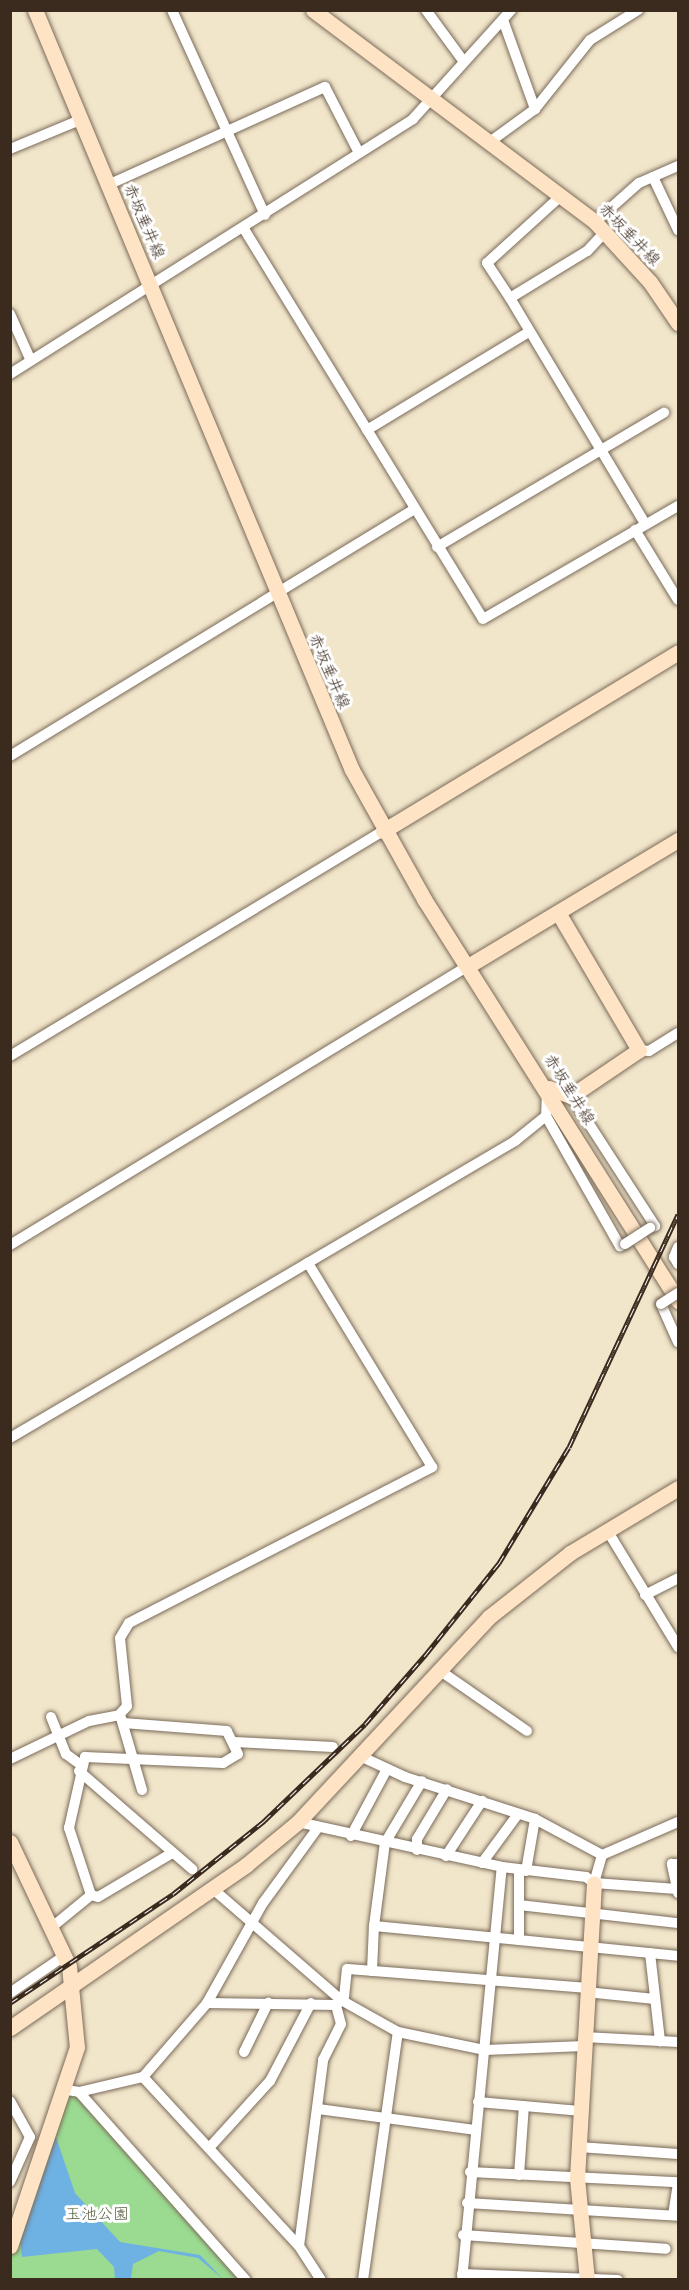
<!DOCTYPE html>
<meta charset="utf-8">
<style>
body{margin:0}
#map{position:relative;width:689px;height:2290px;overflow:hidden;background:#f1e5ca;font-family:"Patrick Hand","Klee One",sans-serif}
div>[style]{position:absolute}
.green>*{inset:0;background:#9bdb91}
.water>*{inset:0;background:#6eb1e3}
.roads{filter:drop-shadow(0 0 2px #7b6b5a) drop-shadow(0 0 2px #7b6b5a)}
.street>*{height:10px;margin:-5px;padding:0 5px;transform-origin:5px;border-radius:5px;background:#fff}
.secondary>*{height:15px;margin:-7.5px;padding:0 7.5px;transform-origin:7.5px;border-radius:7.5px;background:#fee4c5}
.rail>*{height:5px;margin-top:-2.5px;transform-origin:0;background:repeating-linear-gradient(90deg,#fff 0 9px,#3b2a1e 0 18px);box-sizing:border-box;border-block:2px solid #3b2a1e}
.bridges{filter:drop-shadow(0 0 2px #7b6b5a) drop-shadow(0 0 2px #7b6b5a)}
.street-bridge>*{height:10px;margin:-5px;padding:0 5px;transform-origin:5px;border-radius:5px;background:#fff}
span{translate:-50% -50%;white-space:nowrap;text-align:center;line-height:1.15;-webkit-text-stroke:6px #fff;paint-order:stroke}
.street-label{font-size:16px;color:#3b2a1e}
.park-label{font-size:16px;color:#585f40}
.frame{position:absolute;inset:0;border:12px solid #3b2a1e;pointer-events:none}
</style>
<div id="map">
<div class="green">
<i style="clip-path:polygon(70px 2093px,78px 2094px,244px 2280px,11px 2280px,11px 2257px,24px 2211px)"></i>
</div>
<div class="water">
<i style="clip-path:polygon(56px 2137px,75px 2193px,120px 2242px,200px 2255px,223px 2279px,198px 2258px,159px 2251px,133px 2264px,131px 2279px,115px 2279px,114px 2267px,97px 2249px,22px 2257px,20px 2239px)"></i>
</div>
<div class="roads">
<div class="street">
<i style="left:172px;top:10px;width:225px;rotate:65.6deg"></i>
<i style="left:426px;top:10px;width:64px;rotate:53.8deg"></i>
<i style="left:503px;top:20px;width:95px;rotate:70.2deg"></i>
<i style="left:491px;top:141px;width:54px;rotate:-36deg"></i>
<i style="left:535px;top:109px;width:88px;rotate:-51.4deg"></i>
<i style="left:590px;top:40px;width:57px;rotate:-32deg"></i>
<i style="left:10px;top:149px;width:78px;rotate:-22.6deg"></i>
<i style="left:653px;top:177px;width:59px;rotate:64.7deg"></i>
<i style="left:110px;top:184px;width:236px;rotate:-24.3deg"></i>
<i style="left:325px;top:87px;width:74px;rotate:62.7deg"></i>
<i style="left:595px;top:222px;width:59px;rotate:-41.6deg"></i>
<i style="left:639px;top:183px;width:43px;rotate:-23.6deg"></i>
<i style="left:244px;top:229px;width:457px;rotate:58.5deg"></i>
<i style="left:483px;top:619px;width:225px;rotate:-30.1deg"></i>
<i style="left:605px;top:232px;width:26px;rotate:133deg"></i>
<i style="left:587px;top:251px;width:90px;rotate:148.6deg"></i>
<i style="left:510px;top:298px;width:263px;rotate:59.1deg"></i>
<i style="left:510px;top:298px;width:42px;rotate:-123.3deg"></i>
<i style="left:487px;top:263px;width:101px;rotate:-42.2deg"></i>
<i style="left:10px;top:314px;width:51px;rotate:65.9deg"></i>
<i style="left:10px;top:374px;width:477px;rotate:-32.3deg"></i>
<i style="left:413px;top:119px;width:147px;rotate:-48deg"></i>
<i style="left:367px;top:430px;width:189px;rotate:-31.2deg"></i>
<i style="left:635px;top:530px;width:82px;rotate:58.4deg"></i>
<i style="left:437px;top:547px;width:264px;rotate:-30.6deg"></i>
<i style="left:10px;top:756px;width:474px;rotate:-31.4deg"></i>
<i style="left:639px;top:1050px;width:10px;rotate:6deg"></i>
<i style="left:649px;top:1051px;width:34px;rotate:-32deg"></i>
<i style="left:10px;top:1056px;width:436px;rotate:-31.1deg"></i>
<i style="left:547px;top:1091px;width:25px;rotate:92deg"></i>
<i style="left:546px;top:1116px;width:150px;rotate:60.4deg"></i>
<i style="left:620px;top:1246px;width:5px;rotate:-22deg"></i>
<i style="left:571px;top:1096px;width:155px;rotate:57.1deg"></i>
<i style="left:655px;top:1226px;width:5px;rotate:158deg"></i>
<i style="left:10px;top:1245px;width:536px;rotate:-31.35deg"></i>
<i style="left:678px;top:1247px;width:11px;rotate:112deg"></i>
<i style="left:674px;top:1257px;width:8px;rotate:60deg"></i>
<i style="left:661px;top:1304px;width:42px;rotate:65.9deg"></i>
<i style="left:10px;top:1438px;width:586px;rotate:-30.46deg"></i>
<i style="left:515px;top:1141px;width:40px;rotate:-39deg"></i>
<i style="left:607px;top:1530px;width:137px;rotate:58.7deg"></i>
<i style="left:645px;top:1595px;width:37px;rotate:-27deg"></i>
<i style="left:439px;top:1670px;width:107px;rotate:34.7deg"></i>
<i style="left:51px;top:1717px;width:40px;rotate:68deg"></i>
<i style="left:66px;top:1754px;width:17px;rotate:36deg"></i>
<i style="left:121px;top:1718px;width:75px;rotate:73.7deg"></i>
<i style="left:235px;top:1742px;width:98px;rotate:2.9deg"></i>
<i style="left:360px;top:1756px;width:50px;rotate:25deg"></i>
<i style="left:405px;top:1777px;width:137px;rotate:17.9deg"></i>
<i style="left:535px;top:1819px;width:76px;rotate:28.2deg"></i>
<i style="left:10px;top:1759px;width:88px;rotate:-25.7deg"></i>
<i style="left:89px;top:1721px;width:31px;rotate:-11deg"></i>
<i style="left:119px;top:1715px;width:12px;rotate:-48deg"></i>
<i style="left:127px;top:1706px;width:68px;rotate:-95.9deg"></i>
<i style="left:120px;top:1638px;width:17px;rotate:-59deg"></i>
<i style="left:129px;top:1623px;width:341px;rotate:-27.2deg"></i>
<i style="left:432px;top:1467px;width:239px;rotate:-121.3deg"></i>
<i style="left:79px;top:1771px;width:150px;rotate:40.9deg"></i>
<i style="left:298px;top:1822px;width:209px;rotate:12.4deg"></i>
<i style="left:502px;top:1867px;width:85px;rotate:6.8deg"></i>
<i style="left:586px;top:1877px;width:10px;rotate:37deg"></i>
<i style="left:594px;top:1883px;width:83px;rotate:4.1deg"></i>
<i style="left:351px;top:1836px;width:76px;rotate:-61.8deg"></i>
<i style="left:417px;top:1850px;width:11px;rotate:-90deg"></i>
<i style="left:417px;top:1839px;width:58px;rotate:-59deg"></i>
<i style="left:446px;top:1856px;width:66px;rotate:-56.8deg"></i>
<i style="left:482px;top:1863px;width:61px;rotate:-53.7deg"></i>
<i style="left:519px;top:1870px;width:70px;rotate:90deg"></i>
<i style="left:519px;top:1940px;width:160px;rotate:5.7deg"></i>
<i style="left:526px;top:1871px;width:53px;rotate:-80.2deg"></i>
<i style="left:594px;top:1883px;width:29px;rotate:-74deg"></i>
<i style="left:602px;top:1855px;width:83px;rotate:-23.5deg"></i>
<i style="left:213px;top:1889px;width:169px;rotate:40.9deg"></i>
<i style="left:341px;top:2000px;width:65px;rotate:29.3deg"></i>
<i style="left:398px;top:2032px;width:89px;rotate:11.7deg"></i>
<i style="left:485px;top:2050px;width:99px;rotate:-2.3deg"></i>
<i style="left:678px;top:1893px;width:30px;rotate:-102deg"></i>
<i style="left:672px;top:1864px;width:6px"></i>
<i style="left:91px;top:1895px;width:7px;rotate:16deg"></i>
<i style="left:98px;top:1897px;width:86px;rotate:-30.7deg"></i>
<i style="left:519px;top:1905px;width:160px;rotate:6.5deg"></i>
<i style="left:374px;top:1926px;width:84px;rotate:-82.5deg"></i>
<i style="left:385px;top:1843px;width:72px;rotate:-59.2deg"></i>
<i style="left:52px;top:1927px;width:50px;rotate:-39.4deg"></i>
<i style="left:91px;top:1895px;width:71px;rotate:-108.2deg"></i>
<i style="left:69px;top:1828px;width:73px;rotate:-77.3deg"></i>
<i style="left:85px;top:1757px;width:138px;rotate:2.5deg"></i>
<i style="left:223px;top:1763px;width:17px;rotate:-31deg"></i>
<i style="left:238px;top:1754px;width:25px;rotate:-116deg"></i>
<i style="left:227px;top:1731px;width:104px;rotate:-175.6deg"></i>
<i style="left:650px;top:1953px;width:89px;rotate:83.5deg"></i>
<i style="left:372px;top:1971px;width:45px;rotate:-87.5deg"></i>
<i style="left:374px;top:1926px;width:146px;rotate:5.5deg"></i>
<i style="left:586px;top:1992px;width:69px;rotate:5.8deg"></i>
<i style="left:10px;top:1993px;width:65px;rotate:-34.4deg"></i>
<i style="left:207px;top:2003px;width:129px;rotate:0.9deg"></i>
<i style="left:584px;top:2037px;width:94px;rotate:3deg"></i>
<i style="left:244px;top:2052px;width:55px;rotate:-63.9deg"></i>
<i style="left:143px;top:2077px;width:230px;rotate:47.3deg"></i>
<i style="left:299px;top:2246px;width:40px;rotate:57.1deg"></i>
<i style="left:67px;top:2090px;width:12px;rotate:9deg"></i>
<i style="left:79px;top:2092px;width:66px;rotate:-13.2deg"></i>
<i style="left:143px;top:2077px;width:98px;rotate:-49.1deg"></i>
<i style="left:207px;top:2003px;width:115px;rotate:-60.8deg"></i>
<i style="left:263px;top:1903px;width:92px;rotate:-53.9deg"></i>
<i style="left:79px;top:2092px;width:251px;rotate:48.4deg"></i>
<i style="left:10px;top:2101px;width:41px;rotate:60.9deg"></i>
<i style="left:30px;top:2137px;width:49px;rotate:114deg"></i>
<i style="left:478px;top:2102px;width:102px;rotate:5deg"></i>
<i style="left:318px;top:2109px;width:158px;rotate:7.6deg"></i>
<i style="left:579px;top:2147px;width:99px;rotate:4deg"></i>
<i style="left:209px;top:2148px;width:91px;rotate:-47.7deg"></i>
<i style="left:270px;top:2081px;width:88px;rotate:-62.3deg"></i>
<i style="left:470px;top:2172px;width:208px;rotate:2.8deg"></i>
<i style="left:519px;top:2175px;width:69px;rotate:-85.9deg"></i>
<i style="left:467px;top:2203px;width:211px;rotate:3.5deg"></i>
<i style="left:673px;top:2215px;width:31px;rotate:-81deg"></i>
<i style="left:463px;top:2235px;width:203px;rotate:3.9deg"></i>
<i style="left:299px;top:2246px;width:188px;rotate:-82.6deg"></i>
<i style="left:323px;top:2060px;width:40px;rotate:-63.4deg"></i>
<i style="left:341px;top:2024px;width:20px;rotate:-105deg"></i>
<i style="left:336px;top:2005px;width:11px;rotate:-45deg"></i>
<i style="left:344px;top:1997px;width:28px;rotate:-84deg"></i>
<i style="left:347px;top:1969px;width:240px;rotate:4.5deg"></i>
<i style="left:462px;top:2274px;width:156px;rotate:2.2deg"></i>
<i style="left:363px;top:2280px;width:250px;rotate:-82deg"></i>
<i style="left:462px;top:2280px;width:415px;rotate:-84.5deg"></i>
</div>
<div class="secondary">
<i style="left:35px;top:10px;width:823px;rotate:67.36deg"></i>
<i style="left:352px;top:770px;width:148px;rotate:60.8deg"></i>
<i style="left:424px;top:899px;width:476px;rotate:57.7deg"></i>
<i style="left:313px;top:10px;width:353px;rotate:36.9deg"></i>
<i style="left:595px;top:222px;width:81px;rotate:47.5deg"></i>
<i style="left:650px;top:282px;width:50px;rotate:55.7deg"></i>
<i style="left:383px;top:831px;width:345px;rotate:-31.2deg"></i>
<i style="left:468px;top:966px;width:245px;rotate:-31deg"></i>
<i style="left:549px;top:1088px;width:23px;rotate:20deg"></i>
<i style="left:571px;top:1096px;width:82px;rotate:-34.1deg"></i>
<i style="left:639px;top:1050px;width:158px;rotate:-120.5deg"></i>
<i style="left:10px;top:1842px;width:137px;rotate:64.6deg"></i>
<i style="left:69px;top:1966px;width:81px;rotate:84.4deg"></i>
<i style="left:77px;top:2047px;width:210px;rotate:108.6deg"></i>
<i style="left:10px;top:2028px;width:287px;rotate:-34.6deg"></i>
<i style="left:246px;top:1865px;width:67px;rotate:-39.6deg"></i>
<i style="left:298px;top:1822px;width:280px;rotate:-47deg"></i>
<i style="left:489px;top:1617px;width:103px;rotate:-38.3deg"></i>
<i style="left:570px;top:1553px;width:126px;rotate:-31deg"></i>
<i style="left:587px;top:2280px;width:102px;rotate:-95.6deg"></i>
<i style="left:577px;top:2178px;width:295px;rotate:-86.7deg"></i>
</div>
</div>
<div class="rail">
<i style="left:10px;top:2003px;width:196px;rotate:-33.8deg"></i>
<i style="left:173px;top:1894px;width:117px;rotate:-38.7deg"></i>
<i style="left:264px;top:1821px;width:140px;rotate:-43.8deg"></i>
<i style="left:365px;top:1724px;width:93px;rotate:-48.9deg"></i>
<i style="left:426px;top:1654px;width:117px;rotate:-51.3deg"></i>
<i style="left:499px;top:1563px;width:135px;rotate:-58.9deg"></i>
<i style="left:569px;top:1447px;width:257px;rotate:-64.9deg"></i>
</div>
<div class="bridges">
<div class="street-bridge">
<i style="left:625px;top:1244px;width:30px;rotate:-33deg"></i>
<i style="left:661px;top:1304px;width:20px;rotate:-33deg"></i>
</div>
</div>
<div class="street-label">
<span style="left:145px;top:221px;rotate:67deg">赤坂垂井線</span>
<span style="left:630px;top:234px;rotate:46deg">赤坂垂井線</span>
<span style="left:330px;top:671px;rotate:67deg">赤坂垂井線</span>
<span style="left:570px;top:1089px;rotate:58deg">赤坂垂井線</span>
</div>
<div class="park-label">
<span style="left:97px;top:2213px">玉池公園</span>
</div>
<div class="frame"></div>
</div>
